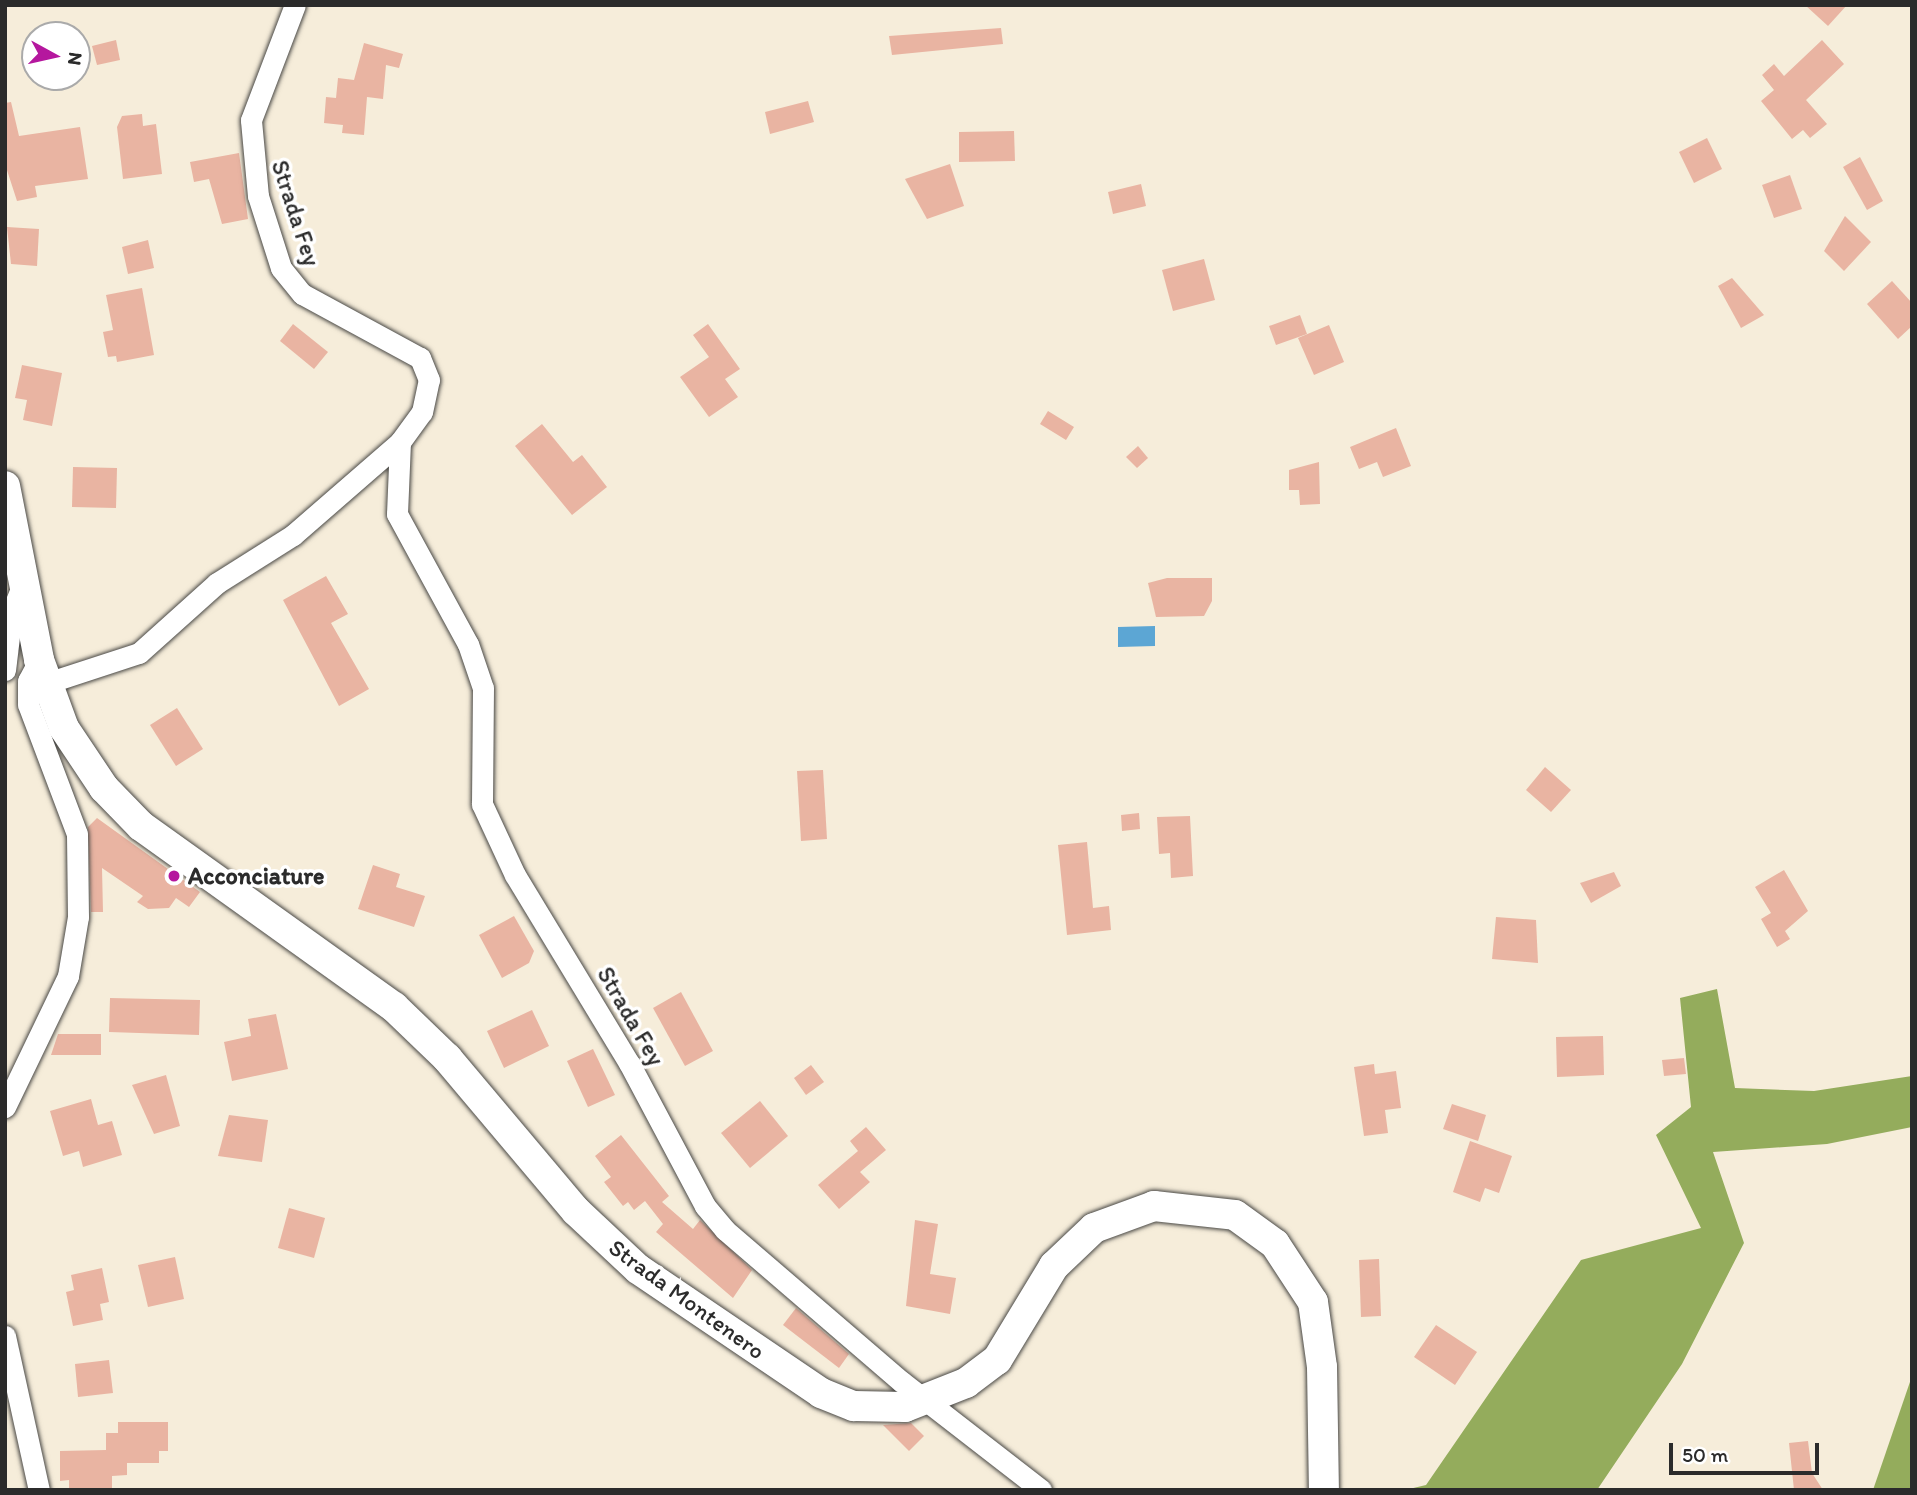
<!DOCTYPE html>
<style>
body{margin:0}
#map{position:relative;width:1917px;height:1495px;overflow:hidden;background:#f6edda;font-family:Itim,sans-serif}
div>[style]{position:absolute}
.forest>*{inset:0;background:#94ac5c}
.water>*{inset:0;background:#5ca6d4}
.building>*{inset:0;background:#e9b4a2}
.roads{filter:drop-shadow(0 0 2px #494845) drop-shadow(0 0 2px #494845)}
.street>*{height:21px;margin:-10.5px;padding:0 10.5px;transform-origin:10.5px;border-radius:10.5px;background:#fff}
.secondary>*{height:30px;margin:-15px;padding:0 15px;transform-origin:15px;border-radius:15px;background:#fff}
.dots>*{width:19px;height:19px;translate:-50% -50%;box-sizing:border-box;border:4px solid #fff;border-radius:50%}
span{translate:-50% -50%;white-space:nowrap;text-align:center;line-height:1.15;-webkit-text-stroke:7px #fff;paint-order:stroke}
.street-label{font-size:24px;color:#2b2b2b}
.poi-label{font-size:24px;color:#2b2b2b;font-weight:700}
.left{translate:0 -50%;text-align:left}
.frame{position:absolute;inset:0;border:7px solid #2b2b2b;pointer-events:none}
.north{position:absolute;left:21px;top:21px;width:70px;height:70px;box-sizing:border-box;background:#fff;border:2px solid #aaa;border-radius:50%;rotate:98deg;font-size:19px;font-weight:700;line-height:28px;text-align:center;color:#2b2b2b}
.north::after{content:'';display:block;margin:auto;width:24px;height:32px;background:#b5179e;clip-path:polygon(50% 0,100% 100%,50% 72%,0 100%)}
.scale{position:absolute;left:1669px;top:1443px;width:150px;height:32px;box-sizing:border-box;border:4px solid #2b2b2b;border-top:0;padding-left:9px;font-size:21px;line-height:24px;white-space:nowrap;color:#2b2b2b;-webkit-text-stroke:5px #fff;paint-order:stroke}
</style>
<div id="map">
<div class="forest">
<i style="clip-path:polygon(1717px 989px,1735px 1088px,1814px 1091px,1912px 1076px,1912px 1127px,1827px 1144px,1713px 1152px,1744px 1243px,1682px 1364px,1597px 1490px,1405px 1490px,1426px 1485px,1581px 1260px,1701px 1228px,1656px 1135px,1691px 1107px,1680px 998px)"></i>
<i style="clip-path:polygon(1912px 1376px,1912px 1490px,1873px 1490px)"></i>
</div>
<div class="water">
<i style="clip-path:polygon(1155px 626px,1155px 646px,1118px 647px,1118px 627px)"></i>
</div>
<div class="building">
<i style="clip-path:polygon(1805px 5px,1847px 5px,1828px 26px)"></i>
<i style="clip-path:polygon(1001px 28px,1003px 44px,892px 55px,889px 36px)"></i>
<i style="clip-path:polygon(116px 40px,120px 60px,97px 65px,92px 46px)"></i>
<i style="clip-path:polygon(1822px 40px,1844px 64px,1806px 100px,1827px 124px,1810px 138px,1803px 130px,1792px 139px,1761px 101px,1774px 90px,1762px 75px,1774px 64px,1784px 76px)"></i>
<i style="clip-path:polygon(364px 43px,403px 54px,399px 68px,386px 65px,383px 99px,367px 97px,364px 135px,342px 133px,343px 125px,324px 123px,326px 97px,336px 98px,338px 78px,354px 80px)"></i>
<i style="clip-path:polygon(808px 101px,814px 122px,770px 134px,765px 112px)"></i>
<i style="clip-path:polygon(11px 102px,19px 136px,80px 127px,88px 179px,35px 186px,37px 197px,17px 201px,5px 164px,5px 103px)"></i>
<i style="clip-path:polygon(142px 114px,143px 126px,156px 124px,162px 174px,123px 179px,117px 127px,122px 116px)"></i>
<i style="clip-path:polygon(1014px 131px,1015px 161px,959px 162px,959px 132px)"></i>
<i style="clip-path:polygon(1707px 138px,1722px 169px,1694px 183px,1679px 152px)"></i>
<i style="clip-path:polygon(239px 153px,248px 219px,222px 224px,209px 179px,194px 182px,190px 162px)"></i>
<i style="clip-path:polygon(1860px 157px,1883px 201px,1867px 210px,1843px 167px)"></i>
<i style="clip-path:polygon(950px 164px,964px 206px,927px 219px,905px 179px)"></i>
<i style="clip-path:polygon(1790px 175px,1802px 209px,1774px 218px,1762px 185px)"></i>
<i style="clip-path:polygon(1141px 184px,1146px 206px,1113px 214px,1108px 192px)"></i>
<i style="clip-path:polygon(1845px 216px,1871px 242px,1844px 271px,1824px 251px)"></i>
<i style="clip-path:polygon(7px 227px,39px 229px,37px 266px,11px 264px)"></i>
<i style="clip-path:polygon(148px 240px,154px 268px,128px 274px,122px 247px)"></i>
<i style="clip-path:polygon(1204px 259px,1215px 300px,1173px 311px,1162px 270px)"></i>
<i style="clip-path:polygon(1732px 278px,1764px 315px,1741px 328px,1718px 286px)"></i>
<i style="clip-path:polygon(1892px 281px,1912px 303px,1912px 326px,1898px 339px,1867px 304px)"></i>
<i style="clip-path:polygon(142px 288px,154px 355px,117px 362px,116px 356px,108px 357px,103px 332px,113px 330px,106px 295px)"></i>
<i style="clip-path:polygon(1300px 315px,1307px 334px,1276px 345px,1269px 326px)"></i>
<i style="clip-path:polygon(293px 324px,328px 352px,314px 369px,280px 341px)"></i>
<i style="clip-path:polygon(708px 324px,740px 369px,725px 379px,738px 397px,709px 417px,680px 377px,709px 357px,693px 335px)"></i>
<i style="clip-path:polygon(1329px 325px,1344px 362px,1314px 375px,1298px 338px)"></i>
<i style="clip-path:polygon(22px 365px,62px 373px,52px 426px,23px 420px,27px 400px,15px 398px)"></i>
<i style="clip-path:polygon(1048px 411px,1074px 427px,1066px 440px,1040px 424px)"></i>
<i style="clip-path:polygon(542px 424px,573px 462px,582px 455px,607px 487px,572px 515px,515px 446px)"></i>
<i style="clip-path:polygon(1396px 428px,1411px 466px,1383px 477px,1377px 462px,1359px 469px,1350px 447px)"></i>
<i style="clip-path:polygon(1138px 446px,1148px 458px,1137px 468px,1126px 457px)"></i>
<i style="clip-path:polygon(1319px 462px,1320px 504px,1300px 505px,1299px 490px,1289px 490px,1289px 470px)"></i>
<i style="clip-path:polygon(73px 467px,117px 468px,116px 508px,72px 507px)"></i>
<i style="clip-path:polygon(326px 576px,348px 614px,331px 623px,369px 689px,339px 706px,283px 600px)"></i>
<i style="clip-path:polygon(1167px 578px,1212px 578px,1212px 601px,1204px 616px,1156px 617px,1148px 583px)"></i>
<i style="clip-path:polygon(177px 708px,203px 749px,176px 766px,150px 725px)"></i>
<i style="clip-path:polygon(1545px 767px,1571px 790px,1551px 812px,1526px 790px)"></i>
<i style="clip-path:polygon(823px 770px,827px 839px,801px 841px,797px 771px)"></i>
<i style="clip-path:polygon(1139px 813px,1140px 829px,1122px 831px,1121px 815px)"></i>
<i style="clip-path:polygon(1190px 816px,1193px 876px,1171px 878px,1170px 853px,1159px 854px,1157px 817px)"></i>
<i style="clip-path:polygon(97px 818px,200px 892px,189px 907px,176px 898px,169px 908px,148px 909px,137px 902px,143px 896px,102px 868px,103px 912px,91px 912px,88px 827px)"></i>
<i style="clip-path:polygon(1087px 842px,1093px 908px,1109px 906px,1111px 930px,1067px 935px,1058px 845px)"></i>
<i style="clip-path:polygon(373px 865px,400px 874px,396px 887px,425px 896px,414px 927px,358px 909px)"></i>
<i style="clip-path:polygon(1784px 870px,1808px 911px,1785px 931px,1790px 939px,1777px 947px,1761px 919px,1771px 913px,1755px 887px)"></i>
<i style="clip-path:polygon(1614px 872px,1621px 886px,1591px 903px,1580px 883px)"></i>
<i style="clip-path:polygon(514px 916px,534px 951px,529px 963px,502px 978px,479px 935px)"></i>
<i style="clip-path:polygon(1496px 917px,1536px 920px,1538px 963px,1492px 959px)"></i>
<i style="clip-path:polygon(681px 992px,713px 1051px,685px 1066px,653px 1008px)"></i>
<i style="clip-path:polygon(110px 998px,200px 1000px,199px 1035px,109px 1032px)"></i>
<i style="clip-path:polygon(532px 1010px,549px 1046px,504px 1068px,487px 1031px)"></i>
<i style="clip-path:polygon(276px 1014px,288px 1069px,232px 1081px,224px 1042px,251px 1036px,248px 1019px)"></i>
<i style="clip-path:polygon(58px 1034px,101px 1034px,101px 1055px,51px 1055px)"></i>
<i style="clip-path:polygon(1603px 1036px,1604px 1075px,1557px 1077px,1556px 1037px)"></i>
<i style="clip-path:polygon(593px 1049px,615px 1095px,588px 1107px,567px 1061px)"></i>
<i style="clip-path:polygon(1684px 1058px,1686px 1074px,1664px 1076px,1662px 1060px)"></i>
<i style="clip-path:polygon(1374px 1064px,1375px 1074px,1396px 1071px,1401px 1108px,1385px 1110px,1388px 1133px,1364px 1136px,1354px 1067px)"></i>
<i style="clip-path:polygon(811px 1065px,824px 1082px,806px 1095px,794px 1078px)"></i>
<i style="clip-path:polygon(166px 1075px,180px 1126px,154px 1134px,132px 1085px)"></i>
<i style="clip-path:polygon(91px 1099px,98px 1125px,112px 1121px,122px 1155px,83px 1167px,79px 1151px,63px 1156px,50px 1111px)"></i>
<i style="clip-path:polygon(760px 1101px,788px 1136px,750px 1168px,721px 1133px)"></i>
<i style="clip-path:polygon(1452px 1104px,1486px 1115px,1478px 1141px,1443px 1129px)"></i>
<i style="clip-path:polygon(229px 1115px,268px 1120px,262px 1162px,218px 1156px)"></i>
<i style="clip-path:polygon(866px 1127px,886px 1150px,860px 1172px,870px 1182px,839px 1209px,818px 1185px,858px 1151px,850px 1141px)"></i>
<i style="clip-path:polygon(621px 1135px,669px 1196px,662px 1202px,693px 1229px,700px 1220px,752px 1270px,733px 1298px,656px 1232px,663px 1224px,645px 1201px,634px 1210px,628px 1202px,623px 1206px,604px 1182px,611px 1177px,595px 1156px)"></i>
<i style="clip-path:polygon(1470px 1141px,1512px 1156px,1499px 1193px,1485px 1188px,1480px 1202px,1453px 1192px)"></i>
<i style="clip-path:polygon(289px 1208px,325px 1218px,314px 1258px,278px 1248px)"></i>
<i style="clip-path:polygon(915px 1220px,938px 1224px,930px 1274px,956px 1278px,950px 1314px,906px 1306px)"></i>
<i style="clip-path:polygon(175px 1257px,184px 1299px,148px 1307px,138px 1265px)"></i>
<i style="clip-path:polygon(1379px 1259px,1381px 1316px,1361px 1317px,1359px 1260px)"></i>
<i style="clip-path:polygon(102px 1268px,109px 1302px,100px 1304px,103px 1320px,73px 1326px,66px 1292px,74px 1290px,71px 1275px)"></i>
<i style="clip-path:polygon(796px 1308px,849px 1354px,839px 1368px,783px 1325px)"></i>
<i style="clip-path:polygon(1436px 1325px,1477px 1352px,1455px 1385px,1414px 1357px)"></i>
<i style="clip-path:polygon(109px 1360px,113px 1393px,78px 1397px,75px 1364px)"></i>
<i style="clip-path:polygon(118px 1422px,168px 1422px,168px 1451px,159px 1451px,159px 1463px,127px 1463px,127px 1475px,112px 1476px,112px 1490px,69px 1490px,69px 1480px,60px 1481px,60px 1451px,106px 1450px,106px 1433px,118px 1433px)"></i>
<i style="clip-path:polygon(911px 1423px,924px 1436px,909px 1451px,883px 1425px)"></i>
<i style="clip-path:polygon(1808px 1441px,1812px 1473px,1823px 1490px,1794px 1490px,1789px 1443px)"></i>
</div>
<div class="roads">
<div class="street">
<i style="left:400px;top:442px;width:72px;rotate:92.4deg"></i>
<i style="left:397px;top:514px;width:148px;rotate:61.4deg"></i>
<i style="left:468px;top:644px;width:46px;rotate:71.2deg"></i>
<i style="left:483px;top:688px;width:116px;rotate:90.5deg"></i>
<i style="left:482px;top:804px;width:78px;rotate:65.1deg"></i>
<i style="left:515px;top:875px;width:220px;rotate:58.8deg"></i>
<i style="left:629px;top:1063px;width:162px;rotate:62deg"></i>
<i style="left:705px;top:1206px;width:31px;rotate:50deg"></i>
<i style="left:725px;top:1230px;width:233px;rotate:40.7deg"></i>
<i style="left:902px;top:1382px;width:176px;rotate:37.8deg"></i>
<i style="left:5px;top:670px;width:59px;rotate:-83.2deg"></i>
<i style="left:12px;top:611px;width:31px;rotate:-68deg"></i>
<i style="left:47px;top:683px;width:97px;rotate:-18.1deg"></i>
<i style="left:139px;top:653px;width:105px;rotate:-41.9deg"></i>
<i style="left:217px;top:583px;width:90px;rotate:-32.3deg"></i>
<i style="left:293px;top:535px;width:142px;rotate:-41deg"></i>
<i style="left:400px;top:442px;width:37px;rotate:-54deg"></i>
<i style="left:422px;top:412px;width:33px;rotate:-78deg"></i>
<i style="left:429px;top:380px;width:24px;rotate:-112deg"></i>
<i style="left:420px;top:358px;width:134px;rotate:-151.5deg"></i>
<i style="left:302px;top:294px;width:33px;rotate:-129deg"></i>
<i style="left:281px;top:268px;width:76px;rotate:-107.7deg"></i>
<i style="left:258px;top:196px;width:76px;rotate:-95.3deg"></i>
<i style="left:251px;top:120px;width:123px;rotate:-69.1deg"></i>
<i style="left:5px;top:1107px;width:145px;rotate:-64.3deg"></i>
<i style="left:68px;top:976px;width:60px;rotate:-80.4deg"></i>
<i style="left:78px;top:917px;width:83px;rotate:-90.7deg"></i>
<i style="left:77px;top:834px;width:139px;rotate:-110.7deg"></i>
<i style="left:28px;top:704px;width:23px;rotate:-90deg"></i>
<i style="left:28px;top:681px;width:24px;rotate:-62deg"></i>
<i style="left:5px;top:1336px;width:158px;rotate:77.6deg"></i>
</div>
<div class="secondary">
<i style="left:5px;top:486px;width:177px;rotate:78.9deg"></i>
<i style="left:39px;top:660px;width:72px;rotate:69.8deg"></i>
<i style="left:64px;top:728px;width:72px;rotate:56.3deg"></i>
<i style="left:104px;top:788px;width:53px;rotate:45.8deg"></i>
<i style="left:141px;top:826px;width:311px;rotate:35.6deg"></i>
<i style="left:394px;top:1007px;width:74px;rotate:43.9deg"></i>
<i style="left:447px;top:1058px;width:200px;rotate:49.9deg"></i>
<i style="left:576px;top:1211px;width:85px;rotate:43.1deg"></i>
<i style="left:638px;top:1269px;width:221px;rotate:34.1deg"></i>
<i style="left:821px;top:1393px;width:35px;rotate:22deg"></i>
<i style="left:854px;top:1406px;width:51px;rotate:1.1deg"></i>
<i style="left:905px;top:1407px;width:66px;rotate:-21.5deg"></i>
<i style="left:966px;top:1383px;width:39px;rotate:-37deg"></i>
<i style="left:997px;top:1360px;width:110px;rotate:-58.8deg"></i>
<i style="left:1054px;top:1266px;width:55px;rotate:-43.5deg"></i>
<i style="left:1094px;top:1228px;width:64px;rotate:-20.1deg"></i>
<i style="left:1154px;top:1206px;width:81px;rotate:6.3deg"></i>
<i style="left:1235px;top:1215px;width:49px;rotate:35.9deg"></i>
<i style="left:1275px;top:1244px;width:69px;rotate:56.8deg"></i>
<i style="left:1313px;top:1302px;width:66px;rotate:82.1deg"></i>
<i style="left:1322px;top:1367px;width:123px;rotate:89.1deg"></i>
</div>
</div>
<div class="dots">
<i style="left:174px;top:876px;background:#b5179e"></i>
</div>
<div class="street-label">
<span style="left:296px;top:213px;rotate:72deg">Strada Fey</span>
<span style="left:631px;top:1016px;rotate:60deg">Strada Fey</span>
<span style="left:687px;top:1299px;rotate:36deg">Strada Montenero</span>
</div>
<div class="poi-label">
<span class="left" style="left:188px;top:876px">Acconciature</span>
</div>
<div class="frame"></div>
<div class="north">N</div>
<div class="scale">50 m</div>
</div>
